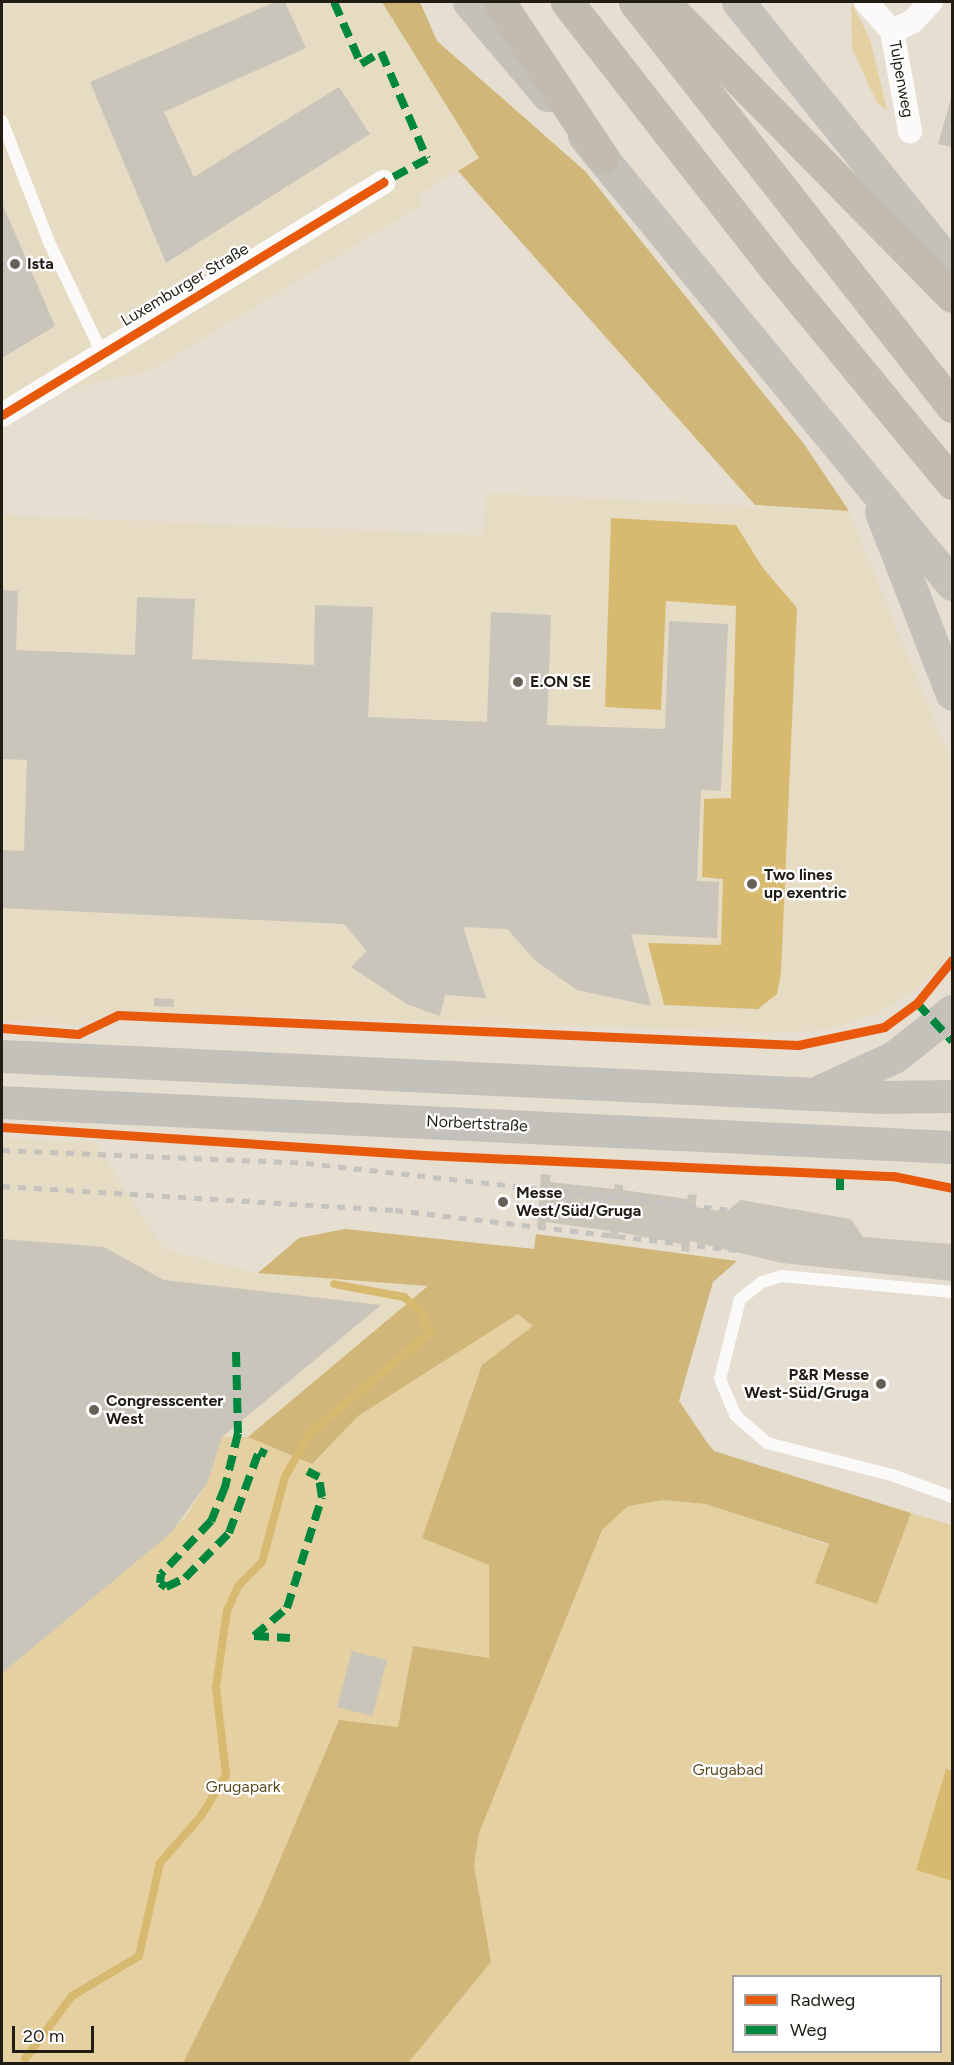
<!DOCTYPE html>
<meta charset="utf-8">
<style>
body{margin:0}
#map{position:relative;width:954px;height:2065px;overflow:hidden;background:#e5ded1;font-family:Figtree,sans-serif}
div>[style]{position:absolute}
.built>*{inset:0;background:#e6dbc3}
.green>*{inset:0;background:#e5d0a2}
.forest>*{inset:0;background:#d0b779}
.water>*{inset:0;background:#d8b970}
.stream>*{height:8px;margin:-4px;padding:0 4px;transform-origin:4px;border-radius:4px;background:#d8b970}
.building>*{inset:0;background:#cac5ba}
.lane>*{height:12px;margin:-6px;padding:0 6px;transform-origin:6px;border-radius:6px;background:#fbfaf8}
.street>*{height:24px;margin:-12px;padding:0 12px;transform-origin:12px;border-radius:12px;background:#fbfaf8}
.secondary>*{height:33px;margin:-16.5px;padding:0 16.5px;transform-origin:16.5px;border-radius:16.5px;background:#c4c1ba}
.highway>*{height:33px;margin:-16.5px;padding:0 16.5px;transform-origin:16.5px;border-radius:16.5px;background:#c1bcaf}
.rail>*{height:4.5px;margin-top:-2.25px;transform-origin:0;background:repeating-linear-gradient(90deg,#c5c3c0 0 8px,transparent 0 16px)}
.quiet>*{height:8px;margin-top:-4px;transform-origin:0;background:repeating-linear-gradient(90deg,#00873e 0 15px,transparent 0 23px)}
.cycleway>*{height:9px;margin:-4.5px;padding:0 4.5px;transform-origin:4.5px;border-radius:4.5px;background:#e8590c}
.dots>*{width:16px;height:16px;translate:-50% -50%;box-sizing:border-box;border:3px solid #fff;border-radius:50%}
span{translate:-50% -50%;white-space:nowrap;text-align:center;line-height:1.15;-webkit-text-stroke:4.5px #fff;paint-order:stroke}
.street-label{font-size:16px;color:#211d14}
.poi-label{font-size:16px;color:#211d14;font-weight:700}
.left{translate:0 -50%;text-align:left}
.right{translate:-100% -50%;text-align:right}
.park-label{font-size:16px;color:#5e4d24}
.frame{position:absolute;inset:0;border:3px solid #211d14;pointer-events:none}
.legend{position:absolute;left:732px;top:1975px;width:210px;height:78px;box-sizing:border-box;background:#fff;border:2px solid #a6a5a1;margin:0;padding:8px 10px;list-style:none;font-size:18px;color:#211d14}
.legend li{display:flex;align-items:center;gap:12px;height:30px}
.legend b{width:30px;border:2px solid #a6a5a1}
.scale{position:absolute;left:12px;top:2026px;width:82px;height:27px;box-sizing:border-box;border:3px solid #211d14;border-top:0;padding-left:8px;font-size:18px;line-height:21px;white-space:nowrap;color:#211d14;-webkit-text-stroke:4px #fff;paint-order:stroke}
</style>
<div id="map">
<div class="built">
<i style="clip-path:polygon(2px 2px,382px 2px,479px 158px,418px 195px,423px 204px,150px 371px,2px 403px)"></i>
<i style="clip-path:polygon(486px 493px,849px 511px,952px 763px,952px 948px,943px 963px,915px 991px,874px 1015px,830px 1029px,788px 1033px,120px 1011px,78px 1025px,2px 1021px,2px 515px,483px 535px)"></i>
<i style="clip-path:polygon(2px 1138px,95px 1143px,164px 1249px,258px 1273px,428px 1286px,248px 1437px,222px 1437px,208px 1482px,184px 1519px,2px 1673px)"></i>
</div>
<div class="green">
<i style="clip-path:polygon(851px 2px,870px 39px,887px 110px,877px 103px,852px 48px)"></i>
<i style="clip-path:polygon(evenodd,345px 1229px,534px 1249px,629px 1505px,663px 1500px,705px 1504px,829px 1545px,877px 1604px,911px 1513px,952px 1525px,952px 2063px,2px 2064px,2px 1673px,184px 1519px,208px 1482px,222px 1437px,248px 1437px,428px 1286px,258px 1273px,299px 1238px,345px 1229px,734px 1976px,940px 1976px,940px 2052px,734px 2052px,734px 1976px)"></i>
</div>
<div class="forest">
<i style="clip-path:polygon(382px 2px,420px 2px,437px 41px,585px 171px,804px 444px,849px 511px,755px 505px,458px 171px,479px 158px)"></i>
<i style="clip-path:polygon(345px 1229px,534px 1249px,536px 1234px,737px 1261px,713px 1282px,679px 1401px,706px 1441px,714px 1451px,911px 1513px,877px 1604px,815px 1583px,829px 1544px,705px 1504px,663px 1500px,628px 1506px,602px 1530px,479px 1833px,474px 1866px,491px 1962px,408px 2063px,183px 2063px,260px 1907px,339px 1720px,398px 1727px,413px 1646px,489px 1658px,489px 1565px,422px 1538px,482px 1365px,533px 1326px,518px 1314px,358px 1416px,312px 1464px,248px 1437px,428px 1286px,258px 1273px,299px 1238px)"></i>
</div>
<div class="water">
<i style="clip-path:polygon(611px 518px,736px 525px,763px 568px,797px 608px,781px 973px,777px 994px,758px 1009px,664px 1005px,648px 943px,721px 945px,723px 879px,702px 877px,704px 799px,731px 798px,736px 606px,666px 601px,661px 710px,605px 707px)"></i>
<i style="clip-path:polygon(946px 1769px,952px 1771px,952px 1881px,916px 1870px)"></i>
</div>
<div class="stream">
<i style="left:25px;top:2059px;width:79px;rotate:-53.3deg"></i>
<i style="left:72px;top:1996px;width:78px;rotate:-30.8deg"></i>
<i style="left:139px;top:1956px;width:95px;rotate:-77.3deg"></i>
<i style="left:160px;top:1863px;width:62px;rotate:-48.9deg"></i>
<i style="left:201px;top:1816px;width:48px;rotate:-58.6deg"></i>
<i style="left:226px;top:1775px;width:89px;rotate:-96.5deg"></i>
<i style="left:216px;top:1687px;width:77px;rotate:-81.8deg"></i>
<i style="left:227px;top:1611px;width:27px;rotate:-66deg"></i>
<i style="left:238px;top:1586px;width:34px;rotate:-45deg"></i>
<i style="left:262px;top:1562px;width:88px;rotate:-74.9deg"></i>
<i style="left:285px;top:1477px;width:49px;rotate:-60.8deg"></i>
<i style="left:309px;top:1434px;width:158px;rotate:-39.9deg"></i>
<i style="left:430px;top:1333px;width:22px;rotate:-112deg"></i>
<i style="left:422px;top:1313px;width:24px;rotate:-138deg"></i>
<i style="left:404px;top:1297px;width:71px;rotate:-169.5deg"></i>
</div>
<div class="building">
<i style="clip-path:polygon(275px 2px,285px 2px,306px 48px,164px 112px,194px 177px,339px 87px,370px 134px,166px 263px,90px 82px)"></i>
<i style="clip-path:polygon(952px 95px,952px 147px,938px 144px)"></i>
<i style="clip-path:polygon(2px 203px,55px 326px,2px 358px)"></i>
<i style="clip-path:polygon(2px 590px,18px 591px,16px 650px,135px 655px,137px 597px,195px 599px,192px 659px,314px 665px,315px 605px,373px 607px,368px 717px,487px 722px,491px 612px,551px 615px,547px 725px,665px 729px,669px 621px,728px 624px,721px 791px,701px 790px,697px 881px,719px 882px,717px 938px,631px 934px,651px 1006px,577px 990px,536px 961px,507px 929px,463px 927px,486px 998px,445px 995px,440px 1016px,407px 1004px,351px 967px,367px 951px,344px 924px,2px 908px,2px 850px,24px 851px,27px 760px,2px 759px)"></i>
<i style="clip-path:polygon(154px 998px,174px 999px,174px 1007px,154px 1006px)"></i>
<i style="clip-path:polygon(541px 1174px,551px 1175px,550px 1182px,614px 1189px,615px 1184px,623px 1185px,623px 1190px,687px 1199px,688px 1194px,697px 1195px,695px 1207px,726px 1212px,741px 1200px,851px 1219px,863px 1237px,952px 1244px,952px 1281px,782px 1263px,690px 1241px,689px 1252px,681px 1251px,682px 1244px,618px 1232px,617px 1239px,609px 1238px,610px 1231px,546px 1222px,545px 1229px,537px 1228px)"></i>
<i style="clip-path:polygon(2px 1239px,104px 1247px,164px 1280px,381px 1305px,222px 1437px,208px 1482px,170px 1534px,2px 1673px)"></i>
<i style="clip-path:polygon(352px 1651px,387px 1660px,372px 1716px,337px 1707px)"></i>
</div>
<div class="lane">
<i style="left:2px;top:121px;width:130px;rotate:68.8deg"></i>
<i style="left:49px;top:242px;width:123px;rotate:64.5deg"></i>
<i style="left:952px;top:1292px;width:171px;rotate:-174.6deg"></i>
<i style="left:782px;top:1276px;width:21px;rotate:163deg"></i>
<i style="left:762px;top:1282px;width:28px;rotate:142deg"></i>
<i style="left:740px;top:1299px;width:82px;rotate:104deg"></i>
<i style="left:720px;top:1379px;width:39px;rotate:67deg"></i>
<i style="left:735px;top:1415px;width:43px;rotate:41.2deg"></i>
<i style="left:767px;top:1443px;width:129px;rotate:14.4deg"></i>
<i style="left:892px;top:1475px;width:64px;rotate:20.1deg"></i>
</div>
<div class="street">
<i style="left:866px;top:2px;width:39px;rotate:48deg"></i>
<i style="left:892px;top:31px;width:102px;rotate:79.8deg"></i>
<i style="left:892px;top:31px;width:23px;rotate:-25deg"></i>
<i style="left:913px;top:21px;width:26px;rotate:-47deg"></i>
<i style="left:2px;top:415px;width:447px;rotate:-31.4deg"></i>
</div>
<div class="secondary">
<i style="left:469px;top:2px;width:122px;rotate:49.7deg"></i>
<i style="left:738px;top:2px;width:341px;rotate:51.1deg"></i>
<i style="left:584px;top:136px;width:580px;rotate:50.6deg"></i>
<i style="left:881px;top:512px;width:195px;rotate:68.7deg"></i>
<i style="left:2px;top:1056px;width:880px;rotate:2.67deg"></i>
<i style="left:881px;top:1097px;width:71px;rotate:-0.8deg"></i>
<i style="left:820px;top:1091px;width:81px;rotate:-24.7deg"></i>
<i style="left:894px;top:1057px;width:74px;rotate:-38.4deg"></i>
<i style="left:2px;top:1102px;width:951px;rotate:2.71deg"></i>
</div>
<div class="highway">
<i style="left:499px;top:2px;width:187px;rotate:56.3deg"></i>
<i style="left:567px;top:2px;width:336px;rotate:52deg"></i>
<i style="left:774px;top:267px;width:280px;rotate:50.5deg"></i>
<i style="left:635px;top:2px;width:514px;rotate:51.88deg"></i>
<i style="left:663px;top:2px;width:412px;rotate:45.5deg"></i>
</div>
<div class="rail">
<i style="left:2px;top:1150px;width:304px;rotate:2.4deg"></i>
<i style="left:306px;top:1163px;width:448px;rotate:6.3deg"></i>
<i style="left:2px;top:1186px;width:394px;rotate:3.5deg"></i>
<i style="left:395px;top:1210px;width:352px;rotate:6.7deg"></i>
</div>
<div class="quiet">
<i style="left:334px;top:2px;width:68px;rotate:66.5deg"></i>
<i style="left:361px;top:64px;width:23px;rotate:-31deg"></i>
<i style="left:381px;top:52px;width:116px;rotate:66.7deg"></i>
<i style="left:427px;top:159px;width:49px;rotate:151.9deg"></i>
<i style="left:917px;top:1003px;width:52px;rotate:47.4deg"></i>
<i style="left:840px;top:1175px;width:22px;rotate:90deg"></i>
<i style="left:236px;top:1352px;width:81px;rotate:88.6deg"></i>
<i style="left:238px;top:1433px;width:56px;rotate:103.5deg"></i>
<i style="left:225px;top:1487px;width:37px;rotate:112deg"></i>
<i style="left:211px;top:1521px;width:73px;rotate:133.3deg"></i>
<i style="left:161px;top:1574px;width:9px;rotate:96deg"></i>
<i style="left:160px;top:1583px;width:7px;rotate:34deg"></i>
<i style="left:166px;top:1587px;width:21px;rotate:-25deg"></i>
<i style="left:185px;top:1578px;width:63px;rotate:-45.6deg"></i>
<i style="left:229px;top:1533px;width:87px;rotate:-69.9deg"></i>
<i style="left:259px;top:1451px;width:8px;rotate:23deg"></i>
<i style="left:254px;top:1636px;width:43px;rotate:-40.3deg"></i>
<i style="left:287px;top:1608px;width:116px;rotate:-72.5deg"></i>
<i style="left:322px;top:1497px;width:20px;rotate:-99deg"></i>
<i style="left:319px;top:1477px;width:13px;rotate:-153deg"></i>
<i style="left:254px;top:1636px;width:36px;rotate:3deg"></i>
</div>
<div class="cycleway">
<i style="left:2px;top:415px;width:447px;rotate:-31.4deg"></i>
<i style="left:2px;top:1028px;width:76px;rotate:4.5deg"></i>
<i style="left:78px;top:1034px;width:44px;rotate:-25.4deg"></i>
<i style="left:118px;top:1015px;width:681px;rotate:2.53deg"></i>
<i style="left:798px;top:1045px;width:88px;rotate:-11.8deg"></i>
<i style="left:884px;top:1027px;width:41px;rotate:-36deg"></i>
<i style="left:917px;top:1003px;width:55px;rotate:-50.9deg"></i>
<i style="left:2px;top:1127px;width:423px;rotate:3.8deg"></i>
<i style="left:424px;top:1155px;width:469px;rotate:2.6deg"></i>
<i style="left:893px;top:1176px;width:60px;rotate:11.5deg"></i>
</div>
<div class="dots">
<i style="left:15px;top:264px;background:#666156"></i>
<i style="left:518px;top:682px;background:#666156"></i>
<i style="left:752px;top:884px;background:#666156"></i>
<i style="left:503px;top:1202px;background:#666156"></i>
<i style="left:881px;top:1384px;background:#666156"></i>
<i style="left:94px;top:1410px;background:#666156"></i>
</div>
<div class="street-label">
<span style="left:901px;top:79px;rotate:80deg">Tulpenweg</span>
<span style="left:185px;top:285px;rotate:-31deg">Luxemburger Straße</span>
<span style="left:477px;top:1124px;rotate:3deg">Norbertstraße</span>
</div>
<div class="poi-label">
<span class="left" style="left:27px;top:264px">Ista</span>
<span class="left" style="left:530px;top:682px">E.ON SE</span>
<span class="left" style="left:764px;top:884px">Two lines<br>up exentric</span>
<span class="left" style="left:516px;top:1202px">Messe<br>West/Süd/Gruga</span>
<span class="right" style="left:869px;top:1384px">P&amp;R Messe<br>West-Süd/Gruga</span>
<span class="left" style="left:106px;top:1410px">Congresscenter<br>West</span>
</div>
<div class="park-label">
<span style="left:728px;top:1770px">Grugabad</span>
<span style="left:243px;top:1787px">Grugapark</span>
</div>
<div class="frame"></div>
<ul class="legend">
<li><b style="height:8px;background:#e8590c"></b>Radweg</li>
<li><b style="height:8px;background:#00873e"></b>Weg</li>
</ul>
<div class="scale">20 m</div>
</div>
